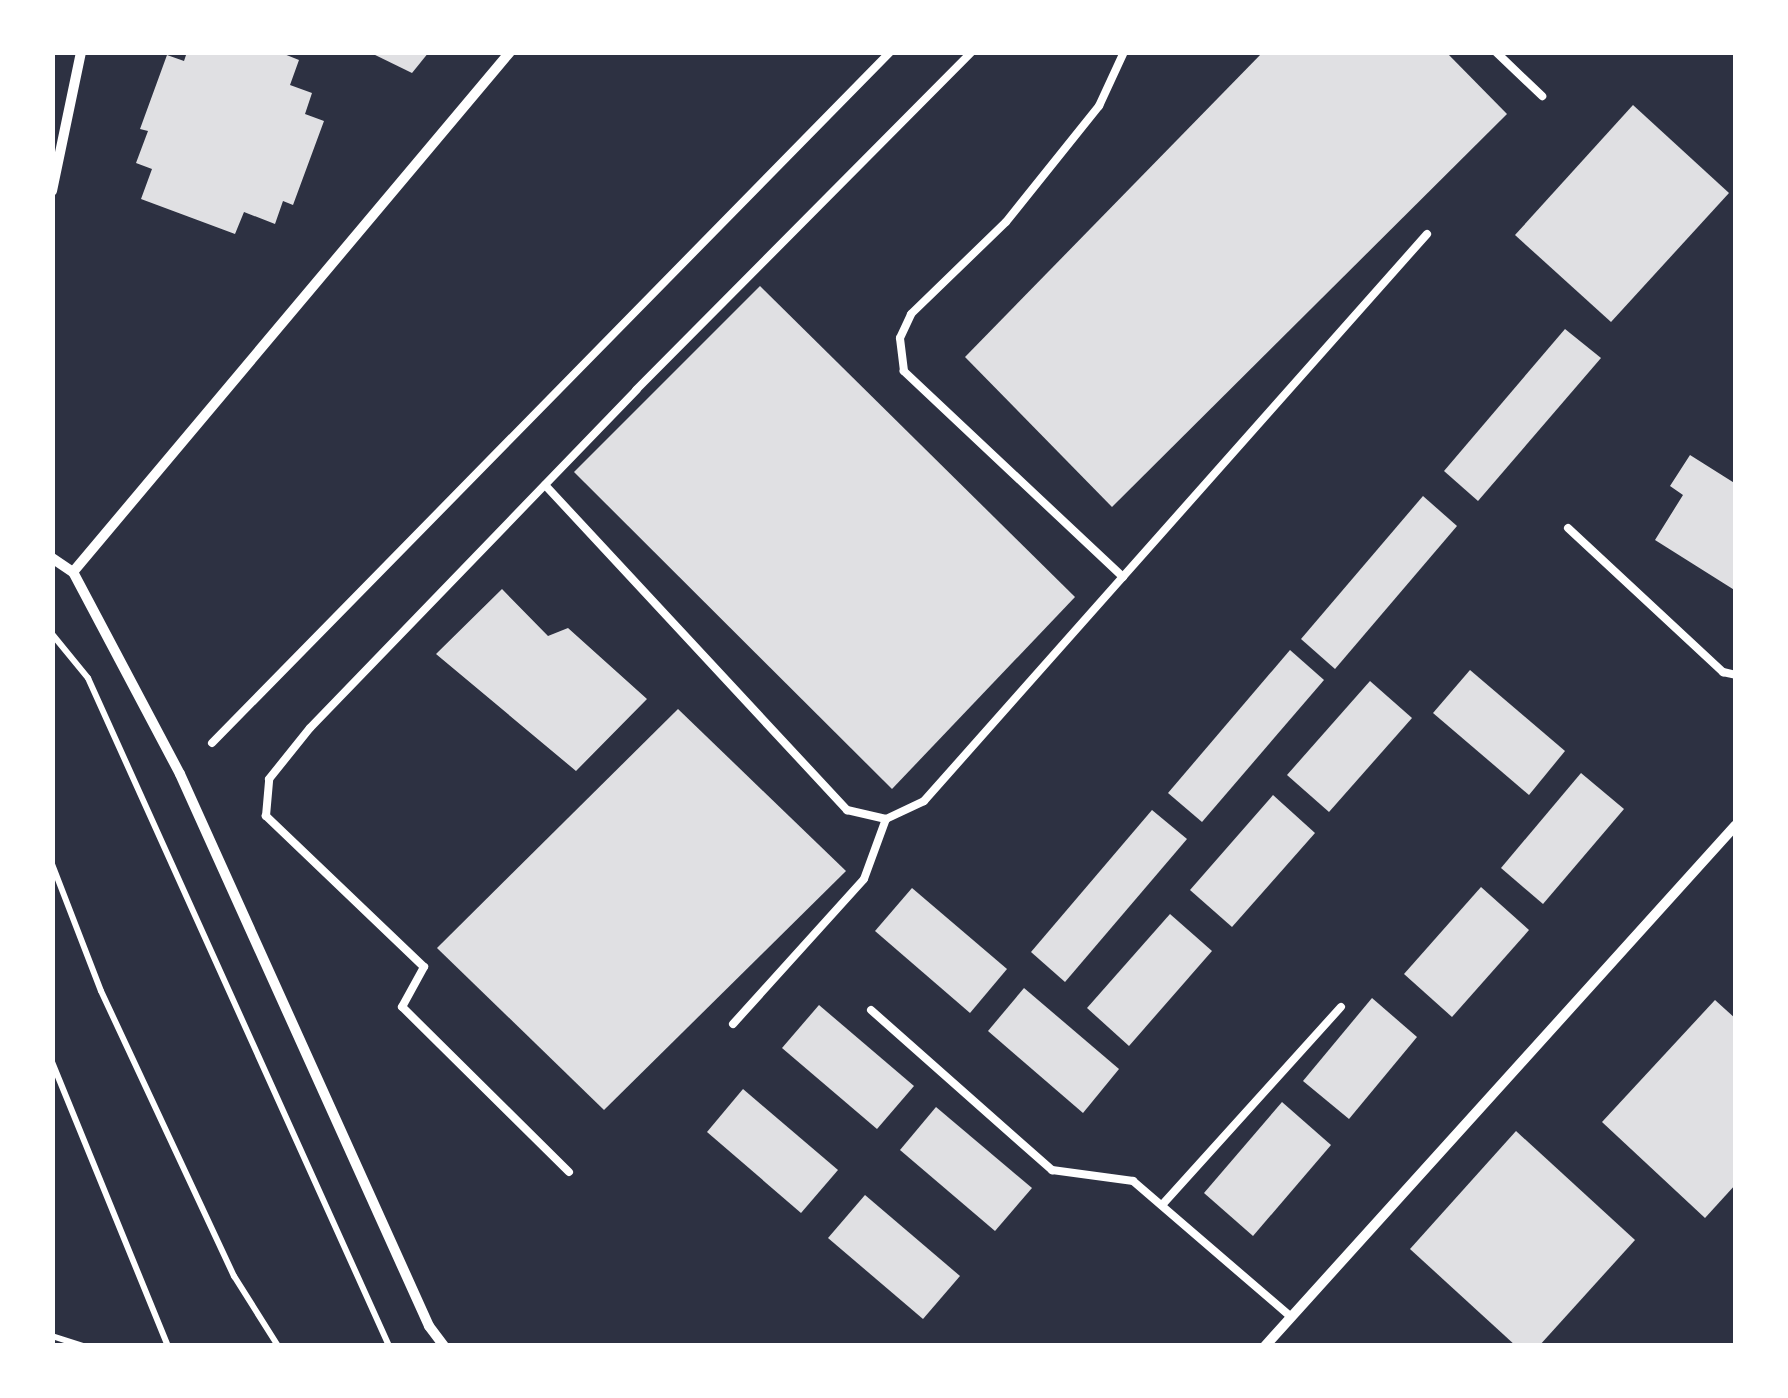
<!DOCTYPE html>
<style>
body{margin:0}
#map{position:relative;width:1788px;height:1398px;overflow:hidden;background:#2d3142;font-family:Roboto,sans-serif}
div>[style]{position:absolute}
.building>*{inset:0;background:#e0e0e3}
.path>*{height:6px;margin:-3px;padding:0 3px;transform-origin:3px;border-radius:3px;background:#fff}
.service>*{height:8px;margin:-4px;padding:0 4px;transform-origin:4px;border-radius:4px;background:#fff}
.minor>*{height:10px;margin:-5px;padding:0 5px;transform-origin:5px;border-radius:5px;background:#fff}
span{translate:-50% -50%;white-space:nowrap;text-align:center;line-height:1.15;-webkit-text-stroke:10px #fff;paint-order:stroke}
.frame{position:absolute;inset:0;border:55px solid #fff;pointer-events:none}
</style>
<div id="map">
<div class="building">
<i style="clip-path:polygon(187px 52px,279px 52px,299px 60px,290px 85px,312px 93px,305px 114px,324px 121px,293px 205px,283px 201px,275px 224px,244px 212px,235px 234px,141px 199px,152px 169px,136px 163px,148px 131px,140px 129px,167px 55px,184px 61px)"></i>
<i style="clip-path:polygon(369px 52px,429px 52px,412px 73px)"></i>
<i style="clip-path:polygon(1263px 52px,1446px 52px,1507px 114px,1112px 507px,965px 357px)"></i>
<i style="clip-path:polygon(1633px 105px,1729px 193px,1611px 322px,1515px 235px)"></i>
<i style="clip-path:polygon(760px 286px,1075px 597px,892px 789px,574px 472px)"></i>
<i style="clip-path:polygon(1565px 329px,1601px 358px,1478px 501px,1444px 471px)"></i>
<i style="clip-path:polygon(1690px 455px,1736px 484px,1736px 591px,1655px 540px,1683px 495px,1670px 486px)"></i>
<i style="clip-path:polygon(1423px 496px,1457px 526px,1335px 669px,1301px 639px)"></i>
<i style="clip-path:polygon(502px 589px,548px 636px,568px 628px,647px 699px,576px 771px,436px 654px)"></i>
<i style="clip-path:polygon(1290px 650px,1324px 680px,1202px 822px,1168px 793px)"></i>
<i style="clip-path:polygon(1470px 670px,1565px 751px,1529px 795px,1433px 713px)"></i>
<i style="clip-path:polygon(1370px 681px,1412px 718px,1329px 812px,1287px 775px)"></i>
<i style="clip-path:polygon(678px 709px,846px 871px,604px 1110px,437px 948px)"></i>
<i style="clip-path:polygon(1581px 773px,1624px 809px,1543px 904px,1501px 868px)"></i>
<i style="clip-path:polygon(1273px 795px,1315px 833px,1232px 927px,1190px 890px)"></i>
<i style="clip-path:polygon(1152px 810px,1187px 839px,1065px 982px,1031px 952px)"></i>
<i style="clip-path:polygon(1481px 887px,1529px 930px,1452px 1017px,1404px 974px)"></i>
<i style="clip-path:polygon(912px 888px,1007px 969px,970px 1013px,875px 931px)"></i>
<i style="clip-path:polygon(1170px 914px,1212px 951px,1129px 1046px,1087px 1008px)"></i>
<i style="clip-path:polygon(1024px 988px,1119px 1069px,1083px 1113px,988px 1031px)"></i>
<i style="clip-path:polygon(1372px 998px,1417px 1037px,1349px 1119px,1303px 1081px)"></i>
<i style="clip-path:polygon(1715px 1000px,1736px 1019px,1736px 1184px,1705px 1218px,1602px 1122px)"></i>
<i style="clip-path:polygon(819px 1005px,914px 1086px,877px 1129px,782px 1048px)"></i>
<i style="clip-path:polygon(743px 1089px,838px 1170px,801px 1213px,707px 1132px)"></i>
<i style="clip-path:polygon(1282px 1102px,1331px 1145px,1253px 1236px,1204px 1193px)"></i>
<i style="clip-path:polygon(936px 1107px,1032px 1188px,995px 1231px,900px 1150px)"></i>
<i style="clip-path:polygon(1516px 1131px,1635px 1240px,1539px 1346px,1516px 1346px,1410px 1249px)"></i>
<i style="clip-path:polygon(865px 1195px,960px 1276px,923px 1319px,828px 1238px)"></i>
</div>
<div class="path">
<i style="left:52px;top:634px;width:57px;rotate:50.7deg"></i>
<i style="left:88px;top:678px;width:733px;rotate:65.74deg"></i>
<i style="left:52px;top:864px;width:136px;rotate:68.9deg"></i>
<i style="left:101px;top:991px;width:315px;rotate:65deg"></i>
<i style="left:234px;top:1276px;width:83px;rotate:57.8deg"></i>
<i style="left:52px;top:1062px;width:307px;rotate:67.8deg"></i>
<i style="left:52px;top:1336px;width:33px;rotate:18deg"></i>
</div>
<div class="service">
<i style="left:1496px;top:52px;width:64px;rotate:43.7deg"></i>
<i style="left:545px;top:485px;width:444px;rotate:47.1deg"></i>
<i style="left:847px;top:810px;width:40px;rotate:13deg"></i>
<i style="left:886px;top:819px;width:42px;rotate:-25.3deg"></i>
<i style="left:924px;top:801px;width:758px;rotate:-48.42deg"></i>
<i style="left:1568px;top:528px;width:212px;rotate:42.9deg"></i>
<i style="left:1723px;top:672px;width:13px;rotate:13deg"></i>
<i style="left:1123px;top:577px;width:301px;rotate:-136.8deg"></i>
<i style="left:904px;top:371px;width:33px;rotate:-97deg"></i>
<i style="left:900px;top:338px;width:26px;rotate:-65deg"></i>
<i style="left:911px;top:314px;width:132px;rotate:-44.1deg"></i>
<i style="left:1006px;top:222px;width:149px;rotate:-51.3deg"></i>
<i style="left:1099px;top:106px;width:60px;rotate:-65.2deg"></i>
<i style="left:212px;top:743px;width:968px;rotate:-45.54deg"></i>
<i style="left:871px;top:1010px;width:242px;rotate:41.5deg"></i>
<i style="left:1052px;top:1170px;width:82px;rotate:7.7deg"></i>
<i style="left:1133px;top:1181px;width:208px;rotate:40.7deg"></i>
<i style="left:733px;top:1024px;width:195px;rotate:-47.9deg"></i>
<i style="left:864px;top:879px;width:64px;rotate:-69.9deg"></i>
<i style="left:569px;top:1172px;width:235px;rotate:-135.3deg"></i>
<i style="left:402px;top:1007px;width:46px;rotate:-61.2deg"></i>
<i style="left:424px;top:967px;width:219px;rotate:-136.3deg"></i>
<i style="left:266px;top:816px;width:37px;rotate:-85deg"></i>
<i style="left:269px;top:779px;width:65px;rotate:-51.2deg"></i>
<i style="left:310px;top:728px;width:470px;rotate:-46deg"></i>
<i style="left:636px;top:390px;width:477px;rotate:-45.2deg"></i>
<i style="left:1162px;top:1205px;width:267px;rotate:-47.9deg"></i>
</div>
<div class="minor">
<i style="left:52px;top:191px;width:142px;rotate:-78.2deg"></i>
<i style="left:52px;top:558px;width:25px;rotate:34deg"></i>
<i style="left:444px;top:1346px;width:25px;rotate:-127deg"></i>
<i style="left:429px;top:1326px;width:606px;rotate:-114.28deg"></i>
<i style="left:180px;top:774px;width:229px;rotate:-117.9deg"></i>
<i style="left:73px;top:572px;width:679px;rotate:-49.96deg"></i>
<i style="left:1265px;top:1346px;width:702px;rotate:-47.89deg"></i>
</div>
<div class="frame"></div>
</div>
